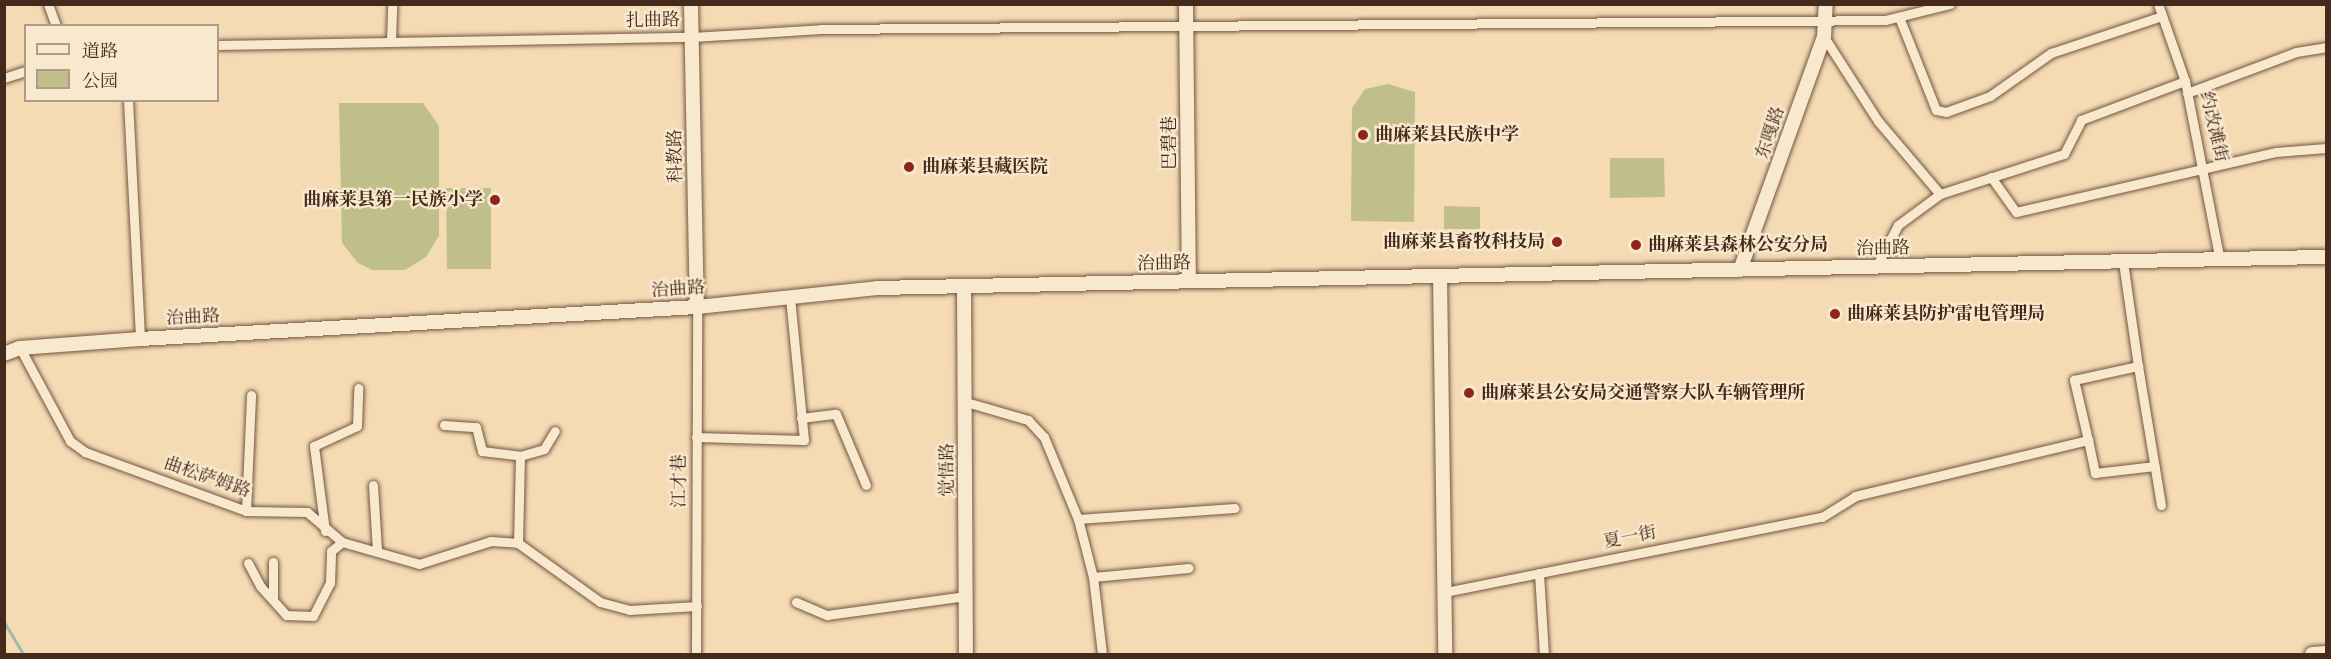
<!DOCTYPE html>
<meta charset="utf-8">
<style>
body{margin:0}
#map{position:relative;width:2331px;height:659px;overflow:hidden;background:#f5dbb4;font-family:"Old Standard TT","Noto Serif SC",serif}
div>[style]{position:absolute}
.green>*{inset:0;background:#c0bf8a}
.stream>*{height:3px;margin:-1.5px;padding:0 1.5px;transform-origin:1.5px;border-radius:1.5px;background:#9cbbae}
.roads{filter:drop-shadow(0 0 2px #715641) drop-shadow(0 0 2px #715641)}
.street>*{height:9px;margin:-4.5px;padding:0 4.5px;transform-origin:4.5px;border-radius:4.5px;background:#f8e8ce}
.secondary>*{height:14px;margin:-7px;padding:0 7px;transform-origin:7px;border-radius:7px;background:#f8e8ce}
.dots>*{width:16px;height:16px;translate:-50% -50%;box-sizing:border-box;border:3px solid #f8e8ce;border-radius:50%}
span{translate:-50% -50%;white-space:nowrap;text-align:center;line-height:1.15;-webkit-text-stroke:4.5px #f8e8ce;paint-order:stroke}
.street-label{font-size:18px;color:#45291b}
.poi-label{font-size:18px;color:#45291b;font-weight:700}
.left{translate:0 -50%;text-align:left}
.right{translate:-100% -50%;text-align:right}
.frame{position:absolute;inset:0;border:6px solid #45291b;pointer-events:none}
.legend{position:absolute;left:24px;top:24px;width:195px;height:78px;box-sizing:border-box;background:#f8e8ce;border:2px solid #b09c86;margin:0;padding:8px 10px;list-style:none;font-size:18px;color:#45291b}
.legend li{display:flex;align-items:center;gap:12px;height:30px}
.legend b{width:30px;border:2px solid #b09c86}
</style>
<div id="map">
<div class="green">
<i style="clip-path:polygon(1388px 84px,1415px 92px,1414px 222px,1351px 221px,1352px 108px,1365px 89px)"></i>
<i style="clip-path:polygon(339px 103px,423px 103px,439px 126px,439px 236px,426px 257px,405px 270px,372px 270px,358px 263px,342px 243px)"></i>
<i style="clip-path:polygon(1610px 158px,1664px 158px,1665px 197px,1610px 198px)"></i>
<i style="clip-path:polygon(446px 188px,491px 188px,491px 269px,447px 269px)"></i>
<i style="clip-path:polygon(1444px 206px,1480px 207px,1480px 229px,1444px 229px)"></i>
</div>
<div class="stream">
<i style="left:4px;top:622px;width:37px;rotate:59deg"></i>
</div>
<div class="roads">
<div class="street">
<i style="left:48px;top:4px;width:23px;rotate:70deg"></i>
<i style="left:2158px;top:4px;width:82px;rotate:70.7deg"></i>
<i style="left:2185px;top:81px;width:183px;rotate:79deg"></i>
<i style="left:1899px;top:17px;width:100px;rotate:68.3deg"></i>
<i style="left:1936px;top:110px;width:10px;rotate:11deg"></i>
<i style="left:1946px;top:112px;width:47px;rotate:-20deg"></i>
<i style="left:1990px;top:96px;width:75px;rotate:-35.2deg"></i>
<i style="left:2051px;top:53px;width:117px;rotate:-18.4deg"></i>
<i style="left:1824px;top:37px;width:100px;rotate:57.3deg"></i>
<i style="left:1878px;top:121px;width:96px;rotate:49.7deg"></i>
<i style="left:391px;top:41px;width:37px;rotate:-88deg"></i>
<i style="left:218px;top:45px;width:474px;rotate:-1deg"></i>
<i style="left:692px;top:37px;width:129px;rotate:-3.5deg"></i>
<i style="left:821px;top:29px;width:1064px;rotate:-0.48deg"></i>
<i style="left:1885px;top:20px;width:67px;rotate:-13.8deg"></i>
<i style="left:4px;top:78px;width:23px;rotate:-18deg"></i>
<i style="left:2187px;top:93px;width:116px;rotate:-20.6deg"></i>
<i style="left:2296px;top:52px;width:30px;rotate:-9deg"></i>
<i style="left:128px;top:100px;width:239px;rotate:87.1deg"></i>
<i style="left:1991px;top:177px;width:43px;rotate:54.5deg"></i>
<i style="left:2016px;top:212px;width:267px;rotate:-13deg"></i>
<i style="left:2276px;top:152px;width:50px;rotate:-4.6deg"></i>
<i style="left:1876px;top:267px;width:47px;rotate:-62.4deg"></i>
<i style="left:1898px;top:225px;width:52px;rotate:-36.4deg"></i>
<i style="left:1940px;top:194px;width:130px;rotate:-17.9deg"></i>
<i style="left:2064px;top:154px;width:38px;rotate:-63deg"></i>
<i style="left:2081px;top:120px;width:111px;rotate:-20.6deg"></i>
<i style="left:20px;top:348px;width:106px;rotate:61.7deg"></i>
<i style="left:70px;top:441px;width:19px;rotate:36deg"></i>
<i style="left:85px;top:452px;width:171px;rotate:20.1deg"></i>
<i style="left:246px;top:511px;width:61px;rotate:0.9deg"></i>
<i style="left:307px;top:512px;width:46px;rotate:40.6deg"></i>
<i style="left:342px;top:542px;width:80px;rotate:15.9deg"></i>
<i style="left:419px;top:564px;width:76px;rotate:-17.7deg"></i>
<i style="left:491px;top:541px;width:27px;rotate:4deg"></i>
<i style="left:518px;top:543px;width:101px;rotate:35.7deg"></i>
<i style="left:600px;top:602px;width:30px;rotate:15deg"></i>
<i style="left:629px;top:610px;width:68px;rotate:-3.4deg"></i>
<i style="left:2138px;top:366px;width:141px;rotate:80.6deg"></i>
<i style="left:966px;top:402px;width:65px;rotate:16.2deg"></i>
<i style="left:1028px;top:420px;width:23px;rotate:47deg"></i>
<i style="left:1044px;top:437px;width:89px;rotate:67.5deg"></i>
<i style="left:1078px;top:519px;width:60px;rotate:75.5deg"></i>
<i style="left:1093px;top:577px;width:78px;rotate:83.3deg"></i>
<i style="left:801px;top:418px;width:35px;rotate:-7deg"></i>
<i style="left:836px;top:414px;width:77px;rotate:67.1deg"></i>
<i style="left:444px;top:425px;width:32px;rotate:4deg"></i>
<i style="left:476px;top:427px;width:25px;rotate:76deg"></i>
<i style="left:482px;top:451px;width:38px;rotate:7deg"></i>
<i style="left:520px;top:456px;width:87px;rotate:91.3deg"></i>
<i style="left:696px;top:437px;width:108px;rotate:1.6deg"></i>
<i style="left:804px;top:440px;width:145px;rotate:-95.6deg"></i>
<i style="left:2088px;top:440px;width:34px;rotate:78deg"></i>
<i style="left:2095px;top:473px;width:60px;rotate:-6.7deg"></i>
<i style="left:520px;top:456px;width:25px;rotate:-16deg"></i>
<i style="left:544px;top:449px;width:21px;rotate:-59deg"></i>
<i style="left:373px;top:485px;width:65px;rotate:86.5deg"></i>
<i style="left:246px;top:511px;width:116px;rotate:-87.5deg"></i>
<i style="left:1078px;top:519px;width:157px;rotate:-4deg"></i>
<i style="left:325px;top:531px;width:86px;rotate:-97.4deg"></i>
<i style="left:314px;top:446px;width:47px;rotate:-24.9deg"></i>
<i style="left:357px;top:426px;width:38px;rotate:-88deg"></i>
<i style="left:273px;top:562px;width:37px;rotate:90deg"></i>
<i style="left:248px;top:563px;width:27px;rotate:62deg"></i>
<i style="left:261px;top:587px;width:38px;rotate:48deg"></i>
<i style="left:286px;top:615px;width:27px;rotate:2deg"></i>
<i style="left:313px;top:616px;width:37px;rotate:-63deg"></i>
<i style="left:330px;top:583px;width:32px;rotate:-88deg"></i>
<i style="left:331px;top:551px;width:14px;rotate:-39deg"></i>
<i style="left:1539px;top:573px;width:81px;rotate:86.5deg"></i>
<i style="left:1093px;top:577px;width:96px;rotate:-5.4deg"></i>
<i style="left:1445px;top:592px;width:384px;rotate:-11.3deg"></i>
<i style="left:1822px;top:517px;width:39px;rotate:-32deg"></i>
<i style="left:1855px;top:496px;width:240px;rotate:-13.5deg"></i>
<i style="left:2088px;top:440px;width:62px;rotate:-103.1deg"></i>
<i style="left:2074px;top:380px;width:66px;rotate:-12.3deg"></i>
<i style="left:2138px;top:366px;width:105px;rotate:-98.2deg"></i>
<i style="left:796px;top:602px;width:34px;rotate:23deg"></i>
<i style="left:827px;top:615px;width:140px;rotate:-7.8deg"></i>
<i style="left:696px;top:654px;width:347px;rotate:-89.8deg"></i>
</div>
<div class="secondary">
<i style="left:691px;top:4px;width:303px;rotate:88.9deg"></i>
<i style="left:1186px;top:4px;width:277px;rotate:89.4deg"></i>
<i style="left:1740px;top:270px;width:248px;rotate:-70.2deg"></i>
<i style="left:1824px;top:37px;width:33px;rotate:-87deg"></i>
<i style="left:1440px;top:276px;width:378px;rotate:89.2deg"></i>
<i style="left:964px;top:286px;width:368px;rotate:89.7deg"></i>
<i style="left:4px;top:354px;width:17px;rotate:-21deg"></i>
<i style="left:20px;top:348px;width:120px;rotate:-4.3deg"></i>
<i style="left:140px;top:339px;width:558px;rotate:-3.29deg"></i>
<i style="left:697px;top:307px;width:181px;rotate:-6deg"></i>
<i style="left:877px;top:288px;width:1449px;rotate:-1.23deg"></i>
<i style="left:2312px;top:654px;width:14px;rotate:-4deg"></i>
</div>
</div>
<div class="dots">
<i style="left:1363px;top:135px;background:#8f2418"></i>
<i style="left:909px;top:167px;background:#8f2418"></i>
<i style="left:495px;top:200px;background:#8f2418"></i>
<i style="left:1557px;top:242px;background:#8f2418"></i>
<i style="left:1636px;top:245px;background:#8f2418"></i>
<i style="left:1835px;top:314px;background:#8f2418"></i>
<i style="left:1469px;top:393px;background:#8f2418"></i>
</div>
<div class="street-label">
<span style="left:653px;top:21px;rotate:-1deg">扎曲路</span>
<span style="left:2213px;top:127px;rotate:77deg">约改滩街</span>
<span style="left:1771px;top:133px;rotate:-71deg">东嘎路</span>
<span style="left:1170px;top:143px;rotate:-90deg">巴碧巷</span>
<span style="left:676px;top:156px;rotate:-91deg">科教路</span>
<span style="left:1883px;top:249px;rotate:-1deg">治曲路</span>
<span style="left:1164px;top:264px;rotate:-1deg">治曲路</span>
<span style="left:678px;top:290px;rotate:-4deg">治曲路</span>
<span style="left:193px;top:318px;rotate:-3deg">治曲路</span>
<span style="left:948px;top:470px;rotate:-90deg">觉悟路</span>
<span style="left:207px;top:478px;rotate:19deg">曲松萨姆路</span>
<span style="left:680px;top:481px;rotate:-90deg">江才巷</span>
<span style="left:1630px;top:538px;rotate:-11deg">夏一街</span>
</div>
<div class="poi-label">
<span class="left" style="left:1375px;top:135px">曲麻莱县民族中学</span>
<span class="left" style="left:922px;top:167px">曲麻莱县藏医院</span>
<span class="right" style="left:483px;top:200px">曲麻莱县第一民族小学</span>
<span class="right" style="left:1545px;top:242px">曲麻莱县畜牧科技局</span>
<span class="left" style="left:1648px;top:245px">曲麻莱县森林公安分局</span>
<span class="left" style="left:1847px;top:314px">曲麻莱县防护雷电管理局</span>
<span class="left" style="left:1481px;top:393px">曲麻莱县公安局交通警察大队车辆管理所</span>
</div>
<div class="frame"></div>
<ul class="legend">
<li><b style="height:8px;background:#f8e8ce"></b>道路</li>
<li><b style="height:16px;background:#c0bf8a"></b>公园</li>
</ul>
</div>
